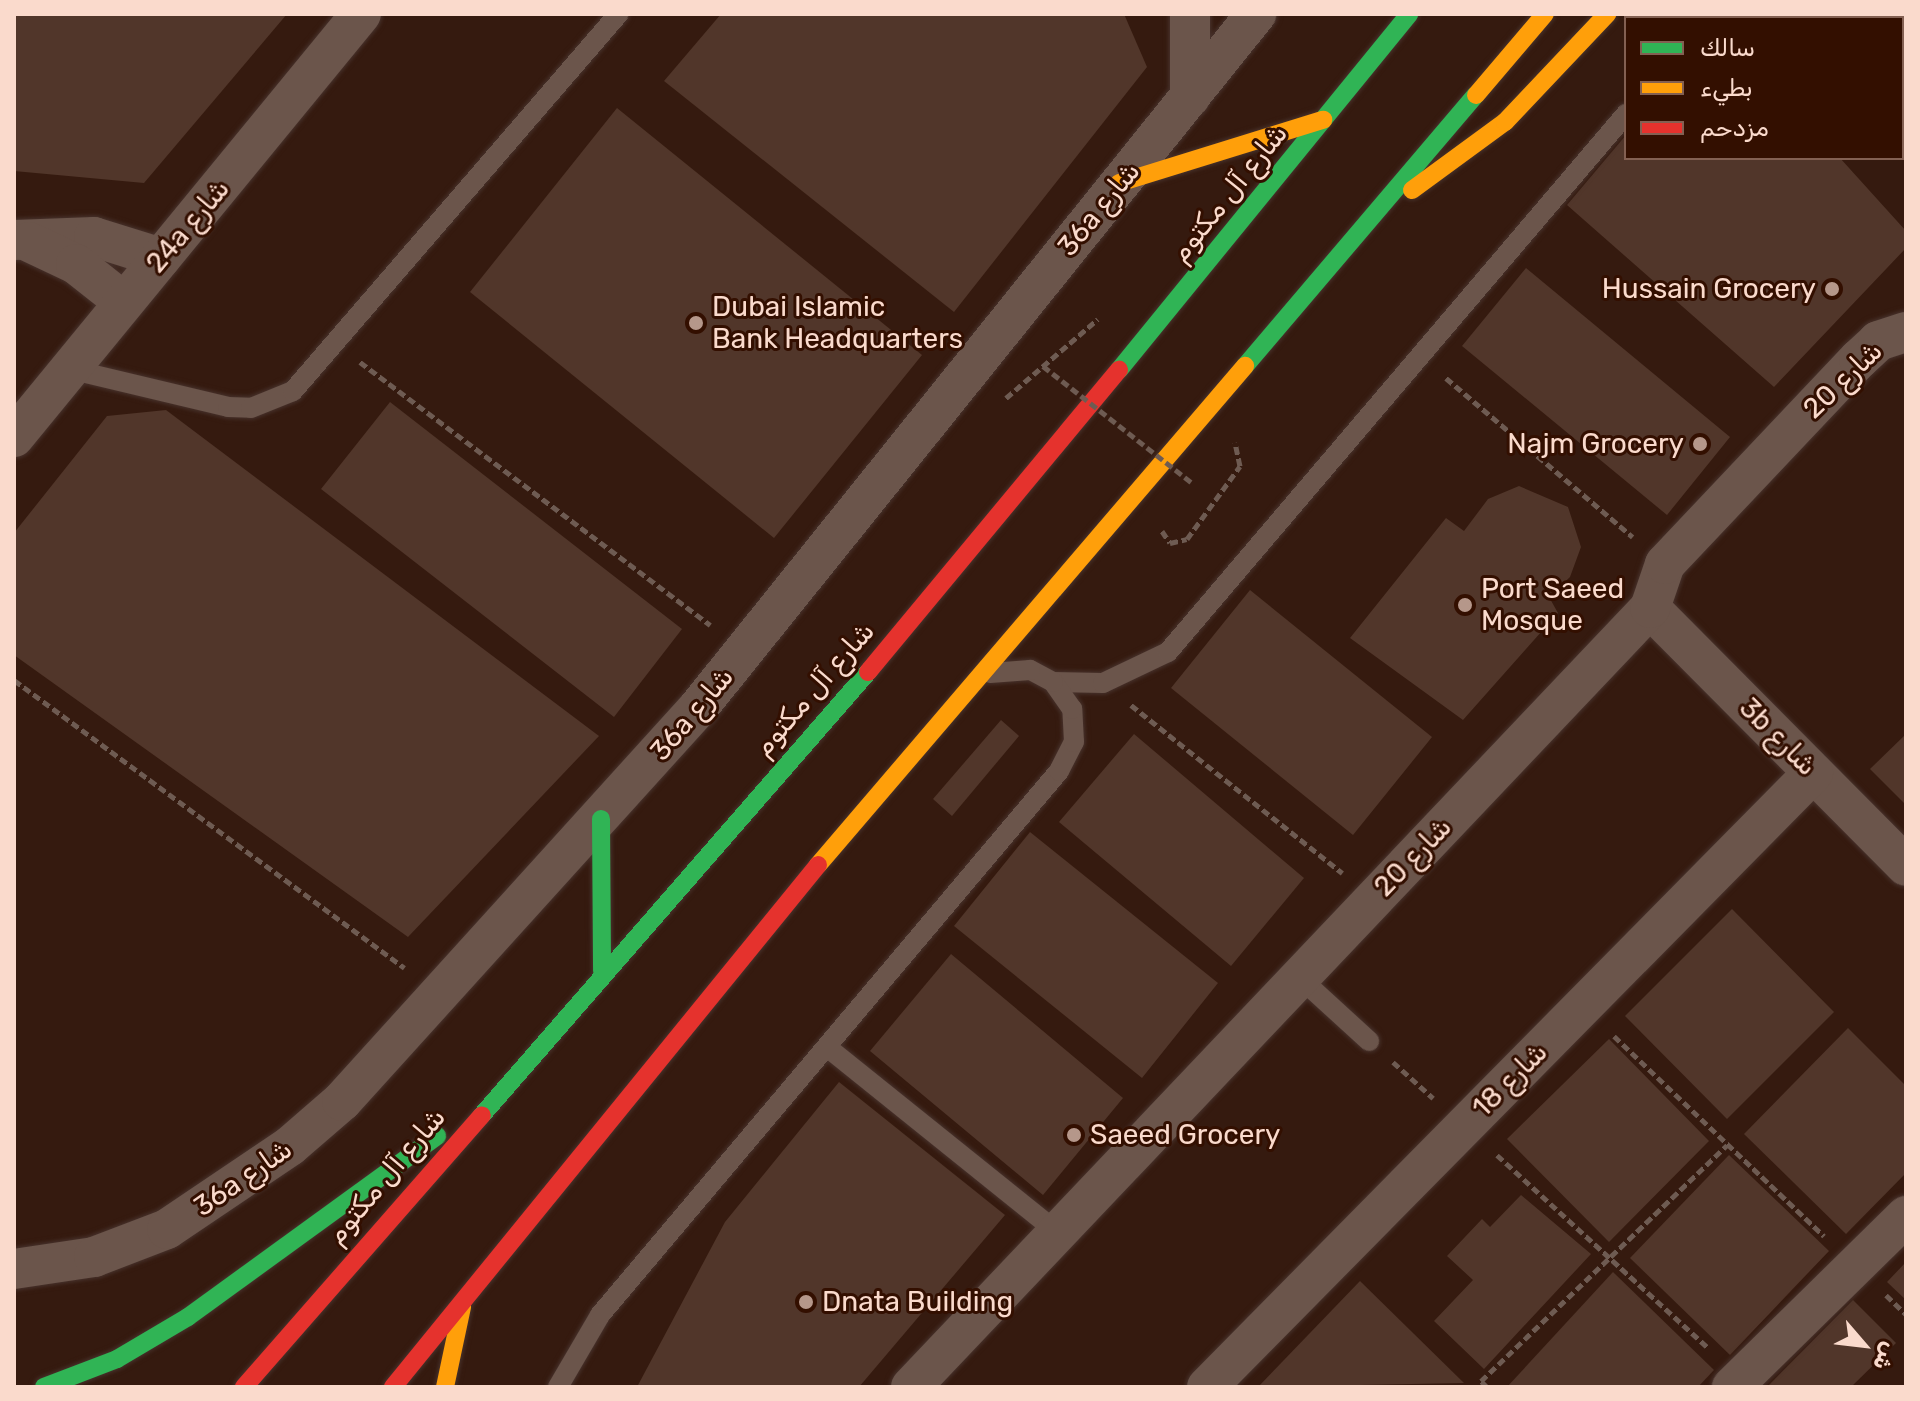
<!DOCTYPE html>
<meta charset="utf-8">
<style>
body{margin:0}
#map{position:relative;width:1920px;height:1401px;overflow:hidden;background:#351a0f;font-family:Rubik,"Noto Naskh Arabic",sans-serif}
div>[style]{position:absolute}
.building>*{inset:0;background:#51362a}
.path>*{height:5px;margin-top:-2.5px;transform-origin:0;background:repeating-linear-gradient(90deg,#6e5b52 0 8px,transparent 0 12px)}
.roads{filter:drop-shadow(0 0 2px #47322c) drop-shadow(0 0 2px #47322c)}
.lane>*{height:20px;margin:-10px;padding:0 10px;transform-origin:10px;border-radius:10px;background:#6b554b}
.street>*{height:40px;margin:-20px;padding:0 20px;transform-origin:20px;border-radius:20px;background:#6b554b}
.fast>*{height:18px;margin:-9px;padding:0 9px;transform-origin:9px;border-radius:9px;background:#30b455}
.slow>*{height:18px;margin:-9px;padding:0 9px;transform-origin:9px;border-radius:9px;background:#ff9f0a}
.jam>*{height:18px;margin:-9px;padding:0 9px;transform-origin:9px;border-radius:9px;background:#e5322d}
.path-bridge>*{height:5px;margin-top:-2.5px;transform-origin:0;background:repeating-linear-gradient(90deg,#6e5b52 0 8px,transparent 0 12px)}
.dots>*{width:22px;height:22px;translate:-50% -50%;box-sizing:border-box;border:4px solid #330f00;border-radius:50%}
span{translate:-50% -50%;white-space:nowrap;text-align:center;line-height:1.15;-webkit-text-stroke:6px #330f00;paint-order:stroke}
.street-label{font-size:28px;color:#fadacc}
.poi-label{font-size:28px;color:#fadacc}
.right{translate:-100% -50%;text-align:right}
.left{translate:0 -50%;text-align:left}
.frame{position:absolute;inset:0;border:16px solid #fadacc;pointer-events:none}
.legend{position:absolute;left:1624px;top:16px;width:280px;height:144px;box-sizing:border-box;background:#330f00;border:2px solid #836052;margin:0;padding:10px 14px;list-style:none;font-size:24px;color:#fadacc}
.legend li{display:flex;align-items:center;gap:16px;height:40px}
.legend b{width:40px;border:2px solid #836052}
.north{position:absolute;left:1824px;top:1305px;width:80px;height:80px;-webkit-text-stroke:6px #330f00;paint-order:stroke;rotate:118deg;font-size:22px;font-weight:700;line-height:32px;text-align:center;color:#fadacc}
.north::after{content:'';display:block;margin:auto;width:28px;height:36px;background:#fadacc;clip-path:polygon(50% 0,100% 100%,50% 72%,0 100%)}
</style>
<div id="map">
<div class="building">
<i style="clip-path:polygon(14px 14px,287px 14px,144px 183px,14px 171px)"></i>
<i style="clip-path:polygon(721px 14px,1124px 14px,1147px 67px,954px 312px,664px 81px)"></i>
<i style="clip-path:polygon(1775px 14px,1906px 14px,1906px 162px,1902px 18px)"></i>
<i style="clip-path:polygon(617px 108px,922px 355px,774px 538px,470px 292px)"></i>
<i style="clip-path:polygon(1626px 135px,1626px 158px,1840px 158px,1906px 231px,1906px 248px,1774px 387px,1567px 205px)"></i>
<i style="clip-path:polygon(1526px 268px,1730px 437px,1667px 515px,1462px 346px)"></i>
<i style="clip-path:polygon(390px 402px,682px 629px,614px 717px,321px 489px)"></i>
<i style="clip-path:polygon(166px 410px,599px 736px,408px 937px,14px 655px,14px 533px,107px 416px)"></i>
<i style="clip-path:polygon(1519px 486px,1568px 507px,1581px 547px,1570px 577px,1549px 597px,1558px 613px,1463px 720px,1350px 638px,1446px 518px,1464px 531px,1488px 499px)"></i>
<i style="clip-path:polygon(1250px 590px,1432px 737px,1353px 835px,1171px 688px)"></i>
<i style="clip-path:polygon(1001px 720px,1019px 736px,952px 816px,933px 799px)"></i>
<i style="clip-path:polygon(1134px 734px,1304px 878px,1231px 966px,1059px 822px)"></i>
<i style="clip-path:polygon(1906px 734px,1906px 805px,1870px 769px)"></i>
<i style="clip-path:polygon(1030px 832px,1218px 983px,1142px 1078px,954px 926px)"></i>
<i style="clip-path:polygon(1732px 909px,1834px 1012px,1727px 1119px,1625px 1016px)"></i>
<i style="clip-path:polygon(951px 954px,1123px 1098px,1043px 1195px,870px 1051px)"></i>
<i style="clip-path:polygon(1848px 1028px,1906px 1086px,1906px 1173px,1846px 1234px,1744px 1134px)"></i>
<i style="clip-path:polygon(1609px 1039px,1709px 1141px,1609px 1242px,1507px 1139px)"></i>
<i style="clip-path:polygon(839px 1082px,1005px 1215px,859px 1387px,637px 1387px,725px 1222px)"></i>
<i style="clip-path:polygon(1729px 1155px,1829px 1251px,1730px 1355px,1630px 1258px)"></i>
<i style="clip-path:polygon(1521px 1195px,1591px 1254px,1484px 1369px,1434px 1321px,1473px 1280px,1447px 1256px,1482px 1219px,1490px 1227px)"></i>
<i style="clip-path:polygon(1906px 1262px,1906px 1300px,1887px 1282px)"></i>
<i style="clip-path:polygon(1613px 1272px,1714px 1370px,1698px 1387px,1507px 1387px)"></i>
<i style="clip-path:polygon(1360px 1281px,1464px 1383px,1258px 1387px)"></i>
<i style="clip-path:polygon(1853px 1300px,1896px 1343px,1851px 1387px,1767px 1387px)"></i>
</div>
<div class="path">
<i style="left:360px;top:362px;width:438px;rotate:36.9deg"></i>
<i style="left:1446px;top:378px;width:245px;rotate:40.4deg"></i>
<i style="left:1006px;top:398px;width:121px;rotate:-40.7deg"></i>
<i style="left:1162px;top:531px;width:14px;rotate:56deg"></i>
<i style="left:1170px;top:543px;width:17px;rotate:-13deg"></i>
<i style="left:1187px;top:539px;width:90px;rotate:-54deg"></i>
<i style="left:1240px;top:466px;width:24px;rotate:-102deg"></i>
<i style="left:14px;top:680px;width:485px;rotate:36.4deg"></i>
<i style="left:1131px;top:705px;width:270px;rotate:38.5deg"></i>
<i style="left:1614px;top:1036px;width:290px;rotate:43.6deg"></i>
<i style="left:1393px;top:1062px;width:54px;rotate:42deg"></i>
<i style="left:1497px;top:1155px;width:286px;rotate:42.4deg"></i>
<i style="left:1886px;top:1295px;width:28px;rotate:44deg"></i>
<i style="left:1487px;top:1387px;width:8px;rotate:-135deg"></i>
<i style="left:1481px;top:1381px;width:341px;rotate:-43.8deg"></i>
</div>
<div class="roads">
<div class="lane">
<i style="left:1707px;top:18px;width:6px;rotate:-45deg"></i>
<i style="left:69px;top:369px;width:163px;rotate:13.4deg"></i>
<i style="left:228px;top:407px;width:23px;rotate:2deg"></i>
<i style="left:251px;top:408px;width:45px;rotate:-22deg"></i>
<i style="left:293px;top:391px;width:498px;rotate:-49.2deg"></i>
<i style="left:1053px;top:682px;width:50px;rotate:1.1deg"></i>
<i style="left:1103px;top:683px;width:72px;rotate:-25.5deg"></i>
<i style="left:1168px;top:652px;width:707px;rotate:-49.59deg"></i>
<i style="left:1299px;top:977px;width:95px;rotate:42.4deg"></i>
<i style="left:827px;top:1047px;width:297px;rotate:38.8deg"></i>
<i style="left:558px;top:1387px;width:83px;rotate:-59.7deg"></i>
<i style="left:600px;top:1315px;width:712px;rotate:-49.84deg"></i>
<i style="left:1059px;top:771px;width:33px;rotate:-63deg"></i>
<i style="left:1074px;top:742px;width:33px;rotate:-93deg"></i>
<i style="left:1072px;top:709px;width:33px;rotate:-125deg"></i>
<i style="left:1053px;top:682px;width:26px;rotate:-152deg"></i>
<i style="left:1030px;top:670px;width:40px;rotate:175.7deg"></i>
</div>
<div class="street">
<i style="left:1190px;top:97px;width:83px;rotate:-90deg"></i>
<i style="left:14px;top:240px;width:80px;rotate:-2.1deg"></i>
<i style="left:94px;top:237px;width:70px;rotate:17.4deg"></i>
<i style="left:29px;top:242px;width:52px;rotate:25.1deg"></i>
<i style="left:76px;top:264px;width:61px;rotate:38.4deg"></i>
<i style="left:14px;top:437px;width:547px;rotate:-50.64deg"></i>
<i style="left:1650px;top:608px;width:363px;rotate:45.2deg"></i>
<i style="left:14px;top:1269px;width:81px;rotate:-8.5deg"></i>
<i style="left:94px;top:1257px;width:78px;rotate:-21deg"></i>
<i style="left:167px;top:1229px;width:148px;rotate:-34deg"></i>
<i style="left:290px;top:1146px;width:69px;rotate:-40.9deg"></i>
<i style="left:342px;top:1101px;width:530px;rotate:-47.83deg"></i>
<i style="left:698px;top:708px;width:891px;rotate:-51.2deg"></i>
<i style="left:911px;top:1387px;width:1074px;rotate:-46.51deg"></i>
<i style="left:1650px;top:608px;width:46px;rotate:-71.2deg"></i>
<i style="left:1665px;top:564px;width:282px;rotate:-46.6deg"></i>
<i style="left:1859px;top:359px;width:26px;rotate:-43deg"></i>
<i style="left:1878px;top:341px;width:29px;rotate:-18deg"></i>
<i style="left:1207px;top:1387px;width:863px;rotate:-45.38deg"></i>
<i style="left:1732px;top:1387px;width:244px;rotate:-44.5deg"></i>
</div>
<div class="fast">
<i style="left:1245px;top:366px;width:356px;rotate:-49.6deg"></i>
<i style="left:1119px;top:370px;width:459px;rotate:-50.8deg"></i>
<i style="left:601px;top:819px;width:152px;rotate:89.6deg"></i>
<i style="left:482px;top:1115px;width:588px;rotate:-48.93deg"></i>
<i style="left:44px;top:1387px;width:78px;rotate:-21deg"></i>
<i style="left:117px;top:1359px;width:82px;rotate:-30.6deg"></i>
<i style="left:188px;top:1317px;width:308px;rotate:-36deg"></i>
</div>
<div class="slow">
<i style="left:1476px;top:95px;width:106px;rotate:-49.6deg"></i>
<i style="left:1119px;top:183px;width:214px;rotate:-17.2deg"></i>
<i style="left:1412px;top:190px;width:115px;rotate:-36.2deg"></i>
<i style="left:1505px;top:122px;width:149px;rotate:-46.6deg"></i>
<i style="left:818px;top:865px;width:657px;rotate:-49.45deg"></i>
<i style="left:445px;top:1387px;width:82px;rotate:-78deg"></i>
</div>
<div class="jam">
<i style="left:868px;top:672px;width:393px;rotate:-50.3deg"></i>
<i style="left:244px;top:1387px;width:361px;rotate:-48.8deg"></i>
<i style="left:393px;top:1387px;width:673px;rotate:-50.85deg"></i>
</div>
</div>
<div class="path-bridge">
<i style="left:1043px;top:366px;width:189px;rotate:38.1deg"></i>
</div>
<div class="dots">
<i style="left:1832px;top:289px;background:#b5978a"></i>
<i style="left:696px;top:323px;background:#b5978a"></i>
<i style="left:1700px;top:444px;background:#b5978a"></i>
<i style="left:1465px;top:605px;background:#b5978a"></i>
<i style="left:1074px;top:1135px;background:#b5978a"></i>
<i style="left:806px;top:1302px;background:#b5978a"></i>
</div>
<div class="street-label">
<span style="left:1229px;top:193px;rotate:-51deg">شارع آل مكتوم</span>
<span style="left:1099px;top:209px;rotate:-51deg">36a شارع</span>
<span style="left:188px;top:226px;rotate:-50deg">24a شارع</span>
<span style="left:1843px;top:380px;rotate:-44deg">شارع 20</span>
<span style="left:814px;top:689px;rotate:-49deg">شارع آل مكتوم</span>
<span style="left:692px;top:714px;rotate:-50deg">36a شارع</span>
<span style="left:1778px;top:737px;rotate:45deg">3b شارع</span>
<span style="left:1413px;top:857px;rotate:-46deg">شارع 20</span>
<span style="left:1510px;top:1080px;rotate:-45deg">شارع 18</span>
<span style="left:386px;top:1176px;rotate:-50deg">شارع آل مكتوم</span>
<span style="left:243px;top:1178px;rotate:-35deg">36a شارع</span>
</div>
<div class="poi-label">
<span class="right" style="left:1816px;top:289px">Hussain Grocery</span>
<span class="left" style="left:712px;top:323px">Dubai Islamic<br>Bank Headquarters</span>
<span class="right" style="left:1684px;top:444px">Najm Grocery</span>
<span class="left" style="left:1481px;top:605px">Port Saeed<br>Mosque</span>
<span class="left" style="left:1090px;top:1135px">Saeed Grocery</span>
<span class="left" style="left:822px;top:1302px">Dnata Building</span>
</div>
<div class="frame"></div>
<ul class="legend">
<li><b style="height:10px;background:#30b455"></b>سالك</li>
<li><b style="height:10px;background:#ff9f0a"></b>بطيء</li>
<li><b style="height:10px;background:#e5322d"></b>مزدحم</li>
</ul>
<div class="north">ش</div>
</div>
